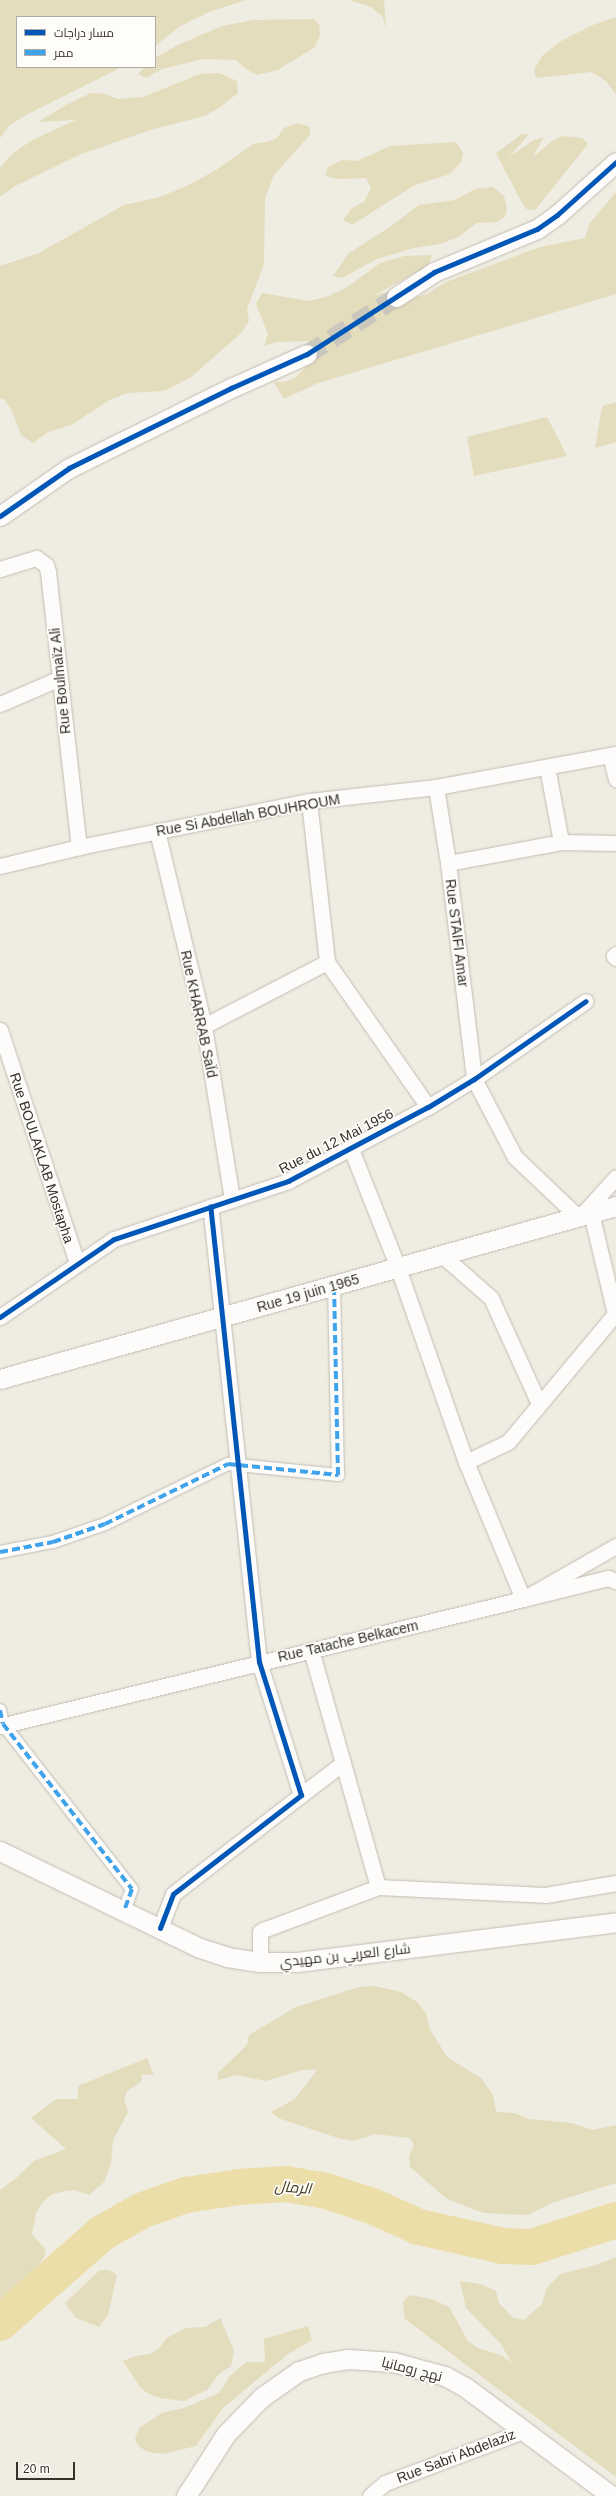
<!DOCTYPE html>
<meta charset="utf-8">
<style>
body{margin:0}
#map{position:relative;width:616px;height:2496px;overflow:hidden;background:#efece1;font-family:Arial,Cairo,sans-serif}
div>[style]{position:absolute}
.green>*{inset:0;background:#e3dcbd}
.river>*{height:36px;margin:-18px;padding:0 18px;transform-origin:18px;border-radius:18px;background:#ecdea9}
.tertiary-tunnel>*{height:19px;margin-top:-9.5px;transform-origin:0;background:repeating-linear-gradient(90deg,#cac7bc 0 19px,transparent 0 29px)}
.roads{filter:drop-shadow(0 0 1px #c0bdb5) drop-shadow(0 0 1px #c0bdb5)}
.pedestrian>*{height:12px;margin:-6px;padding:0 6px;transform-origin:6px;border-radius:6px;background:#fdfcfa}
.minor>*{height:15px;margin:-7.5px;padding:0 7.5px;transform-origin:7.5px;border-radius:7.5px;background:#fdfcfa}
.tertiary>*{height:19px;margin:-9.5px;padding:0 9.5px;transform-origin:9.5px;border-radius:9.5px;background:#fdfcfa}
.quiet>*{height:4px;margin-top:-2px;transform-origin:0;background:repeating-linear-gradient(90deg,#3ea3eb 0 8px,transparent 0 12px)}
.cycleway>*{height:5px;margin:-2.5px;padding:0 2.5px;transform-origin:2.5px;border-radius:2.5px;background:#0057b8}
span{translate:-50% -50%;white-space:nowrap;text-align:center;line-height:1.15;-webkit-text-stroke:3.5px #fefdf9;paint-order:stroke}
.street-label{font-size:14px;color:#34322a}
.water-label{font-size:15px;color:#403819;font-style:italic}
.legend{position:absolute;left:16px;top:16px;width:140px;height:52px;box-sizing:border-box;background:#fefdf9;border:1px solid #adaca6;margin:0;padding:5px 7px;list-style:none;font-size:12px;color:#34322a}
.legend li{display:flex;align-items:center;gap:8px;height:20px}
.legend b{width:20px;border:1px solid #adaca6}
.scale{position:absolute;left:16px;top:2462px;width:59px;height:18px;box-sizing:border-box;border:2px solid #34322a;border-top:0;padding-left:5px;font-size:12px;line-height:14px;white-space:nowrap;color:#34322a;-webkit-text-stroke:3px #fefdf9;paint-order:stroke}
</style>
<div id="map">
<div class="green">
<i style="clip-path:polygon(0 0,246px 0,209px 12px,180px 26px,155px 46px,155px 17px,17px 17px,17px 67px,122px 67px,24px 116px,9px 126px,0 138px)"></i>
<i style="clip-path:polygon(349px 0,384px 0,386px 30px,383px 17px,371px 7px)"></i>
<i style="clip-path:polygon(616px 17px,616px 95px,606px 81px,592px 72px,536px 78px,534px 70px,542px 56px,561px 41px,593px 25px)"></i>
<i style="clip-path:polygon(314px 19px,319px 24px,320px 35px,315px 47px,278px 70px,257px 75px,246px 69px,236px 60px,204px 59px,162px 69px,146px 78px,138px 74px,145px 67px,155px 67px,155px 58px,178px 45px,222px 26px,253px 20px)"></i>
<i style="clip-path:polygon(219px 73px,237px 81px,238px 93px,219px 108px,204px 116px,150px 130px,79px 155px,15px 186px,0 197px,0 168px,11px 155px,32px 140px,76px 120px,38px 122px,66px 105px,91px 93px,105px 94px,118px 99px,143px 97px,200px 74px)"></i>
<i style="clip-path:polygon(298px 123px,310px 127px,310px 135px,274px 175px,265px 198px,264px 264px,247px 309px,249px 321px,240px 334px,191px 377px,164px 391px,127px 393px,108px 401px,71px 425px,48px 432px,33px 443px,21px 435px,12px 411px,5px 400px,0 398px,0 266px,39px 253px,124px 205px,160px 197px,189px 185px,216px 170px,253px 144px,267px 142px,277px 138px,284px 128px)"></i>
<i style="clip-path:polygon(522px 134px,529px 134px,509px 157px,534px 140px,544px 137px,532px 158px,552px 141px,563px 136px,582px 138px,588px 144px,535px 210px,526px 209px,521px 201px,496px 153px)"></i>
<i style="clip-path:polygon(456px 142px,463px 153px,461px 162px,450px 174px,415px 185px,352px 225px,343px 220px,352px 208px,364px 202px,371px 188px,366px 178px,336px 179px,325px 175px,329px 166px,343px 160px,357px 161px,390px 146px)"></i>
<i style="clip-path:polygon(493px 187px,504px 196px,507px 209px,505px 217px,497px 222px,477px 223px,458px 237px,440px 244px,414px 248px,377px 259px,342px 278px,333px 276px,349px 253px,387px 229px,419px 205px,455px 200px,475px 189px)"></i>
<i style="clip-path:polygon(616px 192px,616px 294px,318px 383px,284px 399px,274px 382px,284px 382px,295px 378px,304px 369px,307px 362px,309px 341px,277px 342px,264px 346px,268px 334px,256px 304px,262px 293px,308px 301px,326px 297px,346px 288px,380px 263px,404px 256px,432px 255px,428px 266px,371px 297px,382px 293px,413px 298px,427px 294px,446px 282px,540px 247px,585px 238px,589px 224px)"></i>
<i style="clip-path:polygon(616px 402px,616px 442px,595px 448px,602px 406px)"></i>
<i style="clip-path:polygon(547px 417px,567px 456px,474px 476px,467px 437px)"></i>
<i style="clip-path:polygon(375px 1986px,401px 1992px,417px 2002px,426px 2013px,430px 2029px,447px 2057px,481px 2078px,493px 2095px,496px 2112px,514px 2113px,529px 2119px,572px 2123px,592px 2130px,616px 2125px,616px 2183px,554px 2202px,527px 2215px,483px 2213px,447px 2199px,410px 2167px,409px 2156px,414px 2145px,410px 2138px,374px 2134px,354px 2141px,341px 2139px,278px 2118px,271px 2112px,295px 2099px,317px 2070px,302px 2070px,266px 2081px,236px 2075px,218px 2080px,218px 2073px,247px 2045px,249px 2035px,296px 2007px,359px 1987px)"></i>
<i style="clip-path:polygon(147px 2058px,154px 2075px,142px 2074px,141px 2082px,127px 2091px,124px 2099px,128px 2112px,113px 2140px,111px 2164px,104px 2182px,89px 2195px,74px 2190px,65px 2191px,53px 2194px,44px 2201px,36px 2213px,32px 2234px,46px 2250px,44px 2257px,33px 2274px,0 2298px,0 2190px,15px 2179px,34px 2161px,66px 2149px,31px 2118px,56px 2099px,78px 2099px,78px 2086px)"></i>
<i style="clip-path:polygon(616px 2257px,616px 2477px,405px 2319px,403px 2303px,406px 2298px,412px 2295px,434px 2300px,449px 2307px,468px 2341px,478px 2348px,503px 2356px,512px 2364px,501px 2344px,466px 2308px,460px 2281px,480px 2284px,496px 2291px,499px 2303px,513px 2318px,524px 2320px,542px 2304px,547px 2288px,560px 2274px,596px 2265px)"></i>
<i style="clip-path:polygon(100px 2270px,109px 2270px,117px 2275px,108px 2315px,99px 2327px,76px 2318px,65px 2303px)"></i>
<i style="clip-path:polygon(220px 2318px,234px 2351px,231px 2366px,219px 2374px,207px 2390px,184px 2401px,160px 2398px,147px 2393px,140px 2387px,123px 2361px,136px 2356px,150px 2354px,158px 2349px,167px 2338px,186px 2328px,205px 2327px)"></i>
<i style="clip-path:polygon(308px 2326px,312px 2340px,288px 2354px,223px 2408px,196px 2446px,163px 2454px,148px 2452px,138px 2446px,135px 2438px,140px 2427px,162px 2413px,184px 2408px,219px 2393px,230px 2376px,246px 2362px,265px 2362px,264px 2339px)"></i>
</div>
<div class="river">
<i style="left:0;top:2323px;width:136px;rotate:-41.4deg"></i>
<i style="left:102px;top:2233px;width:47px;rotate:-29.3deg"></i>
<i style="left:143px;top:2210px;width:46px;rotate:-19.2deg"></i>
<i style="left:186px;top:2195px;width:54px;rotate:-8.6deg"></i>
<i style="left:239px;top:2187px;width:47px;rotate:-3.7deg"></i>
<i style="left:286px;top:2184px;width:41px;rotate:9.9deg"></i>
<i style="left:326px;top:2191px;width:48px;rotate:18.1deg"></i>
<i style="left:372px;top:2206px;width:51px;rotate:24.1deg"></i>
<i style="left:419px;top:2227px;width:86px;rotate:12.7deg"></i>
<i style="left:503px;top:2246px;width:29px;rotate:2deg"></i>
<i style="left:532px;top:2247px;width:88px;rotate:-17.8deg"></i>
</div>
<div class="tertiary-tunnel">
<i style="left:307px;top:354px;width:106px;rotate:-32.6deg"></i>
</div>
<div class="roads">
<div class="pedestrian">
<i style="left:0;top:1552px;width:54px;rotate:-10.7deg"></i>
<i style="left:53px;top:1542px;width:55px;rotate:-19.1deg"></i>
<i style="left:105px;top:1524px;width:137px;rotate:-26deg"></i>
<i style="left:228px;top:1464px;width:111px;rotate:5.7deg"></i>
<i style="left:338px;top:1475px;width:190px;rotate:-91.2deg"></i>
<i style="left:0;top:1710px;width:14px;rotate:78deg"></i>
<i style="left:3px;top:1724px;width:209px;rotate:52deg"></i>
<i style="left:132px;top:1889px;width:23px;rotate:110deg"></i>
</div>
<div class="minor">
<i style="left:0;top:569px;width:38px;rotate:-17deg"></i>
<i style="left:36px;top:558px;width:12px;rotate:35deg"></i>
<i style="left:46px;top:565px;width:7px;rotate:74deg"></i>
<i style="left:48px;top:572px;width:277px;rotate:83.6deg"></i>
<i style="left:0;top:704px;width:65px;rotate:-23.4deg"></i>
<i style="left:610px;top:755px;width:25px;rotate:76deg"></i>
<i style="left:547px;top:767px;width:76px;rotate:79.4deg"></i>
<i style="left:436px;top:787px;width:77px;rotate:81deg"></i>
<i style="left:448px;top:863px;width:218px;rotate:83.1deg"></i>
<i style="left:474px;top:1079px;width:88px;rotate:62.3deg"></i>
<i style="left:515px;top:1157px;width:88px;rotate:43.6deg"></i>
<i style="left:579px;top:1218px;width:55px;rotate:-47.9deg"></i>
<i style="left:309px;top:801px;width:162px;rotate:83.6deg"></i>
<i style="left:327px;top:962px;width:177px;rotate:55.1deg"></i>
<i style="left:157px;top:831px;width:201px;rotate:76.4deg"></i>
<i style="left:204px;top:1026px;width:175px;rotate:80.8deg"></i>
<i style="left:448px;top:863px;width:115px;rotate:-10.5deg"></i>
<i style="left:561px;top:842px;width:55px;rotate:1deg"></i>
<i style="left:0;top:866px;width:81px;rotate:-13.5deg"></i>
<i style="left:79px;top:847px;width:235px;rotate:-11.3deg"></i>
<i style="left:309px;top:801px;width:128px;rotate:-6.3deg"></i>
<i style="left:436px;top:787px;width:183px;rotate:-10.4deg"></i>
<i style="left:616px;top:954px;width:3px;rotate:135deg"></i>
<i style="left:614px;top:956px;width:3px;rotate:45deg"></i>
<i style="left:204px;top:1026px;width:139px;rotate:-27.5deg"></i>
<i style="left:0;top:1030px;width:245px;rotate:71.7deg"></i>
<i style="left:351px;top:1149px;width:128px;rotate:68.4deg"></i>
<i style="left:398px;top:1268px;width:206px;rotate:70.7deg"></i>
<i style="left:466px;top:1462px;width:148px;rotate:67.4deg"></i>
<i style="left:523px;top:1599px;width:88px;rotate:-13.9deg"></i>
<i style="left:608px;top:1578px;width:9px;rotate:21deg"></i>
<i style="left:591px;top:1213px;width:108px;rotate:76.6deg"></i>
<i style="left:442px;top:1255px;width:65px;rotate:41.3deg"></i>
<i style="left:491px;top:1298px;width:116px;rotate:65.6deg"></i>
<i style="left:0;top:1317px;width:138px;rotate:-34.4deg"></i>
<i style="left:114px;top:1239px;width:183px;rotate:-18.4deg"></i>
<i style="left:288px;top:1181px;width:158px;rotate:-27.9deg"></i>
<i style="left:428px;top:1107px;width:54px;rotate:-31.3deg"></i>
<i style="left:474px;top:1079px;width:136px;rotate:-34.9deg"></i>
<i style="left:466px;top:1462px;width:47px;rotate:-25.5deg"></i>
<i style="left:508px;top:1442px;width:168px;rotate:-50.1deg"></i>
<i style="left:311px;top:1650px;width:246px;rotate:74.2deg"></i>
<i style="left:0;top:1726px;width:538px;rotate:-13.65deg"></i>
<i style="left:523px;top:1599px;width:107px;rotate:-29.7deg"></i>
<i style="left:301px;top:1795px;width:53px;rotate:-37.3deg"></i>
<i style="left:160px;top:1928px;width:36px;rotate:-69deg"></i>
<i style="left:173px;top:1894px;width:162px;rotate:-37.7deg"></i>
<i style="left:301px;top:1795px;width:139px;rotate:-107.5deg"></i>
<i style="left:259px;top:1662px;width:458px;rotate:-96.1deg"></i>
<i style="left:260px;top:1962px;width:30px;rotate:-90deg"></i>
<i style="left:260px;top:1932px;width:4px;rotate:-34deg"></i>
<i style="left:263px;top:1930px;width:123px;rotate:-20.5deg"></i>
<i style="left:378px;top:1887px;width:167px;rotate:2.7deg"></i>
<i style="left:545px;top:1895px;width:72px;rotate:-9.6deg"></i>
<i style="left:370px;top:2496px;width:20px;rotate:-41deg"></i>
<i style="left:385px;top:2483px;width:147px;rotate:-20.6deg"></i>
</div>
<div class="tertiary">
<i style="left:396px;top:297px;width:45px;rotate:-33.3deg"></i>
<i style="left:434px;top:272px;width:112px;rotate:-22.7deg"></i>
<i style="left:537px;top:229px;width:24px;rotate:-35deg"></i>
<i style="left:557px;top:215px;width:79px;rotate:-41.9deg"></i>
<i style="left:0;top:516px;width:84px;rotate:-34.8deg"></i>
<i style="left:69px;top:468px;width:181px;rotate:-26.3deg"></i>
<i style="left:231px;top:388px;width:83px;rotate:-24.1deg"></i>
<i style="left:0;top:1379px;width:640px;rotate:-15.69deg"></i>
<i style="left:0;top:1851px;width:222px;rotate:25.9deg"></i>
<i style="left:200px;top:1948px;width:28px;rotate:18deg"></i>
<i style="left:227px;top:1957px;width:33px;rotate:9deg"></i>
<i style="left:260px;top:1962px;width:37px"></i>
<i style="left:297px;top:1962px;width:321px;rotate:-7.1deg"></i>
<i style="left:186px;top:2496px;width:74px;rotate:-57.2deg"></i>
<i style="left:226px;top:2434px;width:52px;rotate:-45.8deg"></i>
<i style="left:262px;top:2397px;width:45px;rotate:-35.1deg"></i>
<i style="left:299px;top:2371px;width:25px;rotate:-18deg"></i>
<i style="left:323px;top:2363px;width:25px;rotate:-9deg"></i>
<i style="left:348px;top:2359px;width:45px;rotate:3.8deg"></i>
<i style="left:393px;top:2362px;width:54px;rotate:15.1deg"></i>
<i style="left:445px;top:2376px;width:23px;rotate:29deg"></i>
<i style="left:465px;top:2387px;width:183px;rotate:36.6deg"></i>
</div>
</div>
<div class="quiet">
<i style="left:0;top:1552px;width:54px;rotate:-10.7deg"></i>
<i style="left:53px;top:1542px;width:55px;rotate:-19.1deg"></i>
<i style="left:105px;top:1524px;width:137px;rotate:-26deg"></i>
<i style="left:228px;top:1464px;width:111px;rotate:5.7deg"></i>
<i style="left:338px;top:1475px;width:190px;rotate:-91.2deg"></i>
<i style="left:0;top:1710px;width:14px;rotate:78deg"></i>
<i style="left:3px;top:1724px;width:209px;rotate:52deg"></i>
<i style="left:132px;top:1889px;width:23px;rotate:110deg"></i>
</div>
<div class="cycleway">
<i style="left:0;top:516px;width:84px;rotate:-34.8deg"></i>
<i style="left:69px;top:468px;width:181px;rotate:-26.3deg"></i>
<i style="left:231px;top:388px;width:83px;rotate:-24.1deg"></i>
<i style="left:307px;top:354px;width:151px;rotate:-32.8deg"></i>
<i style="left:434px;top:272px;width:112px;rotate:-22.7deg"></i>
<i style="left:537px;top:229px;width:24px;rotate:-35deg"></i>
<i style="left:557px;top:215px;width:79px;rotate:-41.9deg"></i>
<i style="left:0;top:1317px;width:138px;rotate:-34.4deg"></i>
<i style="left:114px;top:1239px;width:183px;rotate:-18.4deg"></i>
<i style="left:288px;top:1181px;width:158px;rotate:-27.9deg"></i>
<i style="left:428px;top:1107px;width:54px;rotate:-31.3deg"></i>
<i style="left:474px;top:1079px;width:136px;rotate:-34.9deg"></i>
<i style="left:160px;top:1928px;width:36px;rotate:-69deg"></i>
<i style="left:173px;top:1894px;width:162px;rotate:-37.7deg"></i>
<i style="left:301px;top:1795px;width:139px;rotate:-107.5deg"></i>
<i style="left:259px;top:1662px;width:458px;rotate:-96.1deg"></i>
</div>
<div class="street-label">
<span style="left:60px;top:681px;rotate:-96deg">Rue Boulmaïz Ali</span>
<span style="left:248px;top:815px;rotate:-10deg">Rue Si Abdellah BOUHROUM</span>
<span style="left:457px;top:933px;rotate:83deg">Rue STAIFI Amar</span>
<span style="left:199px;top:1014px;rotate:78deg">Rue KHARRAB SaÏd</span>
<span style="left:336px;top:1141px;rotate:-27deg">Rue du 12 Mai 1956</span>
<span style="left:42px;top:1158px;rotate:72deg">Rue BOULAKLAB Mostapha</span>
<span style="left:308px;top:1293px;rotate:-16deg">Rue 19 juin 1965</span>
<span style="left:348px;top:1641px;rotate:-13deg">Rue Tatache Belkacem</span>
<span style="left:345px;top:1955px;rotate:-6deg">شارع العربي بن مهيدي</span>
<span style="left:412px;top:2369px;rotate:14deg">نهج رومانيا</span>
<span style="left:456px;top:2456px;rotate:-21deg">Rue Sabri Abdelaziz</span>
</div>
<div class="water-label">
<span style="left:293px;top:2187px;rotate:5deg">الرمال</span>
</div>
<ul class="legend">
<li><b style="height:5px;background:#0057b8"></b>مسار دراجات</li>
<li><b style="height:5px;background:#3ea3eb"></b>ممر</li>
</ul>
<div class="scale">20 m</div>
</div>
